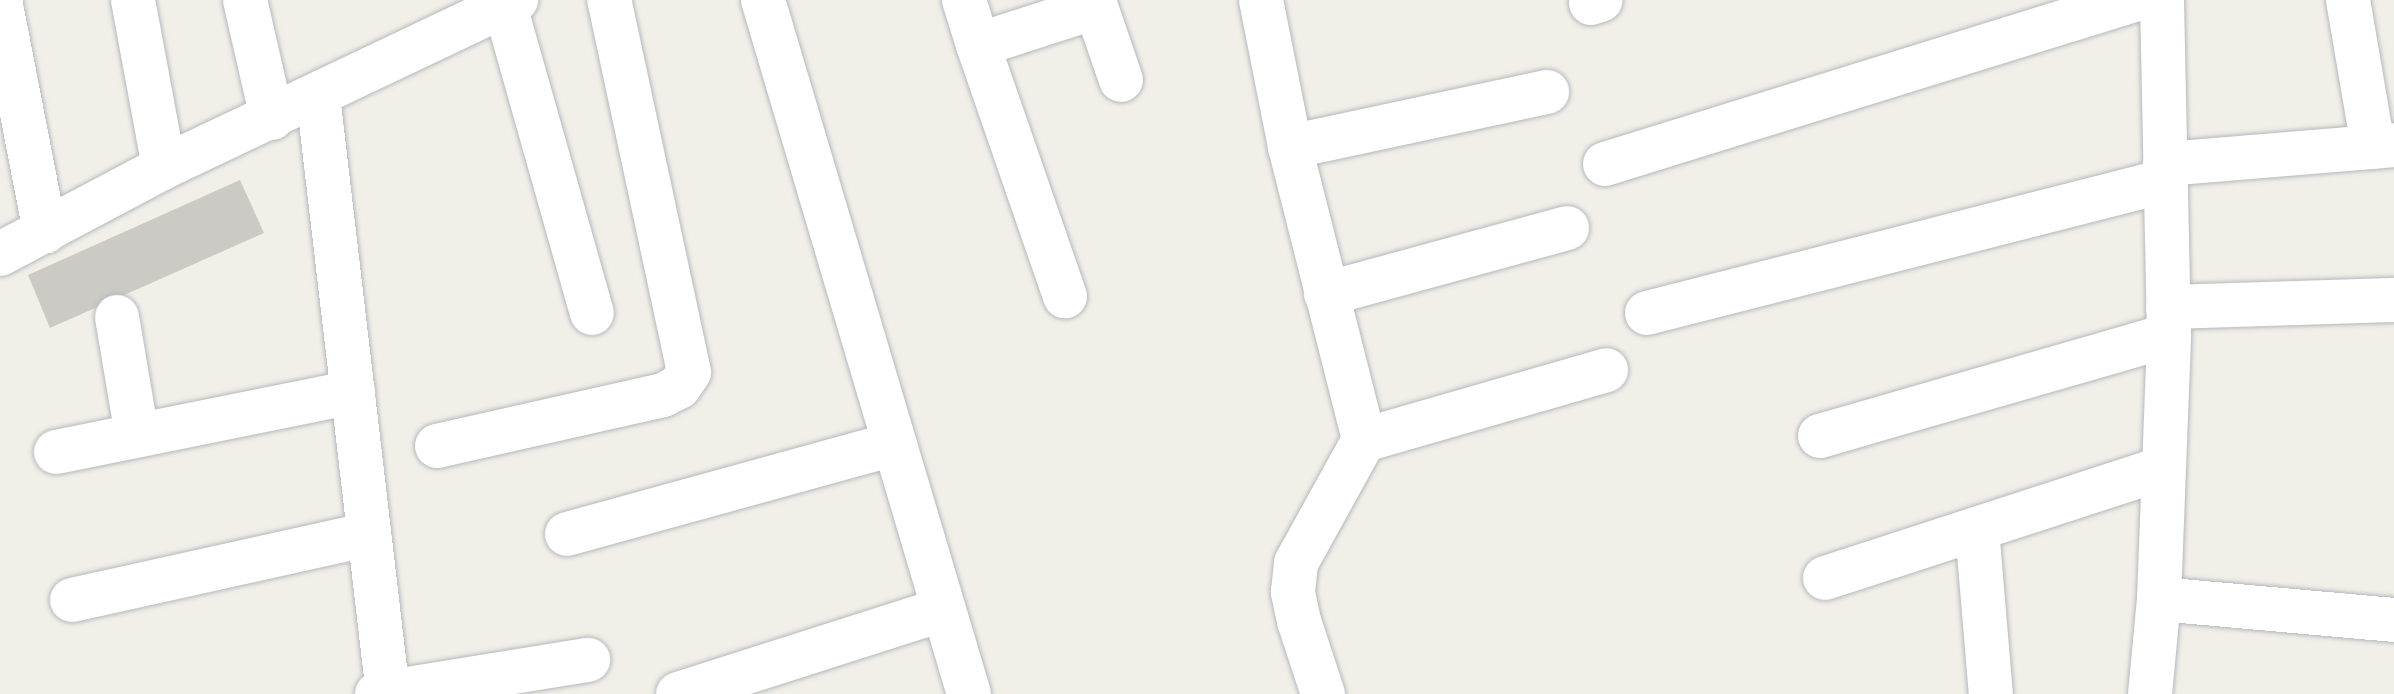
<!DOCTYPE html>
<style>
body{margin:0}
#map{position:relative;width:2394px;height:694px;overflow:hidden;background:#f1efe8;font-family:Karla,sans-serif}
div>[style]{position:absolute}
.building>*{inset:0;background:#cccac5}
.roads{filter:drop-shadow(0 0 2px #b5b8bc) drop-shadow(0 0 2px #b5b8bc)}
.minor>*{height:44px;margin:-22px;padding:0 22px;transform-origin:22px;border-radius:22px;background:#fff}
.tertiary>*{height:44px;margin:-22px;padding:0 22px;transform-origin:22px;border-radius:22px;background:#fff}
span{translate:-50% -50%;white-space:nowrap;text-align:center;line-height:1.15;-webkit-text-stroke:8px #fff;paint-order:stroke}
</style>
<div id="map">
<div class="building">
<i style="clip-path:polygon(240px 180px,264px 233px,50px 328px,28px 275px)"></i>
</div>
<div class="roads">
<div class="minor">
<i style="left:0;top:0;width:236px;rotate:79deg"></i>
<i style="left:133px;top:0;width:170px;rotate:79.5deg"></i>
<i style="left:245px;top:0;width:121px;rotate:77.1deg"></i>
<i style="left:763px;top:0;width:724px;rotate:73.47deg"></i>
<i style="left:964px;top:0;width:47px;rotate:72.7deg"></i>
<i style="left:978px;top:45px;width:124px;rotate:-17.9deg"></i>
<i style="left:1096px;top:7px;width:77px;rotate:71.1deg"></i>
<i style="left:1261px;top:0;width:150px;rotate:78.8deg"></i>
<i style="left:1290px;top:147px;width:263px;rotate:-12.1deg"></i>
<i style="left:2348px;top:0;width:149px;rotate:80.3deg"></i>
<i style="left:1591px;top:3px;width:10px;rotate:-17deg"></i>
<i style="left:505px;top:6px;width:319px;rotate:74.2deg"></i>
<i style="left:978px;top:45px;width:266px;rotate:70.9deg"></i>
<i style="left:318px;top:96px;width:602px;rotate:83.32deg"></i>
<i style="left:1290px;top:147px;width:302px;rotate:75.8deg"></i>
<i style="left:1364px;top:440px;width:252px;rotate:-16.1deg"></i>
<i style="left:1605px;top:164px;width:554px;rotate:-17.22deg"></i>
<i style="left:2165px;top:164px;width:230px;rotate:-4.7deg"></i>
<i style="left:0;top:254px;width:186px;rotate:-27.9deg"></i>
<i style="left:164px;top:167px;width:390px;rotate:-25.4deg"></i>
<i style="left:1326px;top:294px;width:250px;rotate:-15.3deg"></i>
<i style="left:2168px;top:307px;width:226px;rotate:-1.8deg"></i>
<i style="left:1647px;top:313px;width:535px;rotate:-14.3deg"></i>
<i style="left:117px;top:317px;width:120px;rotate:80.4deg"></i>
<i style="left:1820px;top:436px;width:363px;rotate:-16.1deg"></i>
<i style="left:437px;top:446px;width:232px;rotate:-12.7deg"></i>
<i style="left:663px;top:395px;width:18px;rotate:-27deg"></i>
<i style="left:679px;top:387px;width:18px;rotate:-56deg"></i>
<i style="left:689px;top:372px;width:381px;rotate:-102.1deg"></i>
<i style="left:56px;top:452px;width:303px;rotate:-11.4deg"></i>
<i style="left:1977px;top:529px;width:166px;rotate:85.2deg"></i>
<i style="left:567px;top:534px;width:338px;rotate:-15.4deg"></i>
<i style="left:1825px;top:578px;width:353px;rotate:-18deg"></i>
<i style="left:72px;top:600px;width:304px;rotate:-12.5deg"></i>
<i style="left:377px;top:694px;width:214px;rotate:-9.2deg"></i>
<i style="left:678px;top:694px;width:277px;rotate:-17.7deg"></i>
<i style="left:1323px;top:694px;width:77px;rotate:-108.2deg"></i>
<i style="left:1299px;top:621px;width:30px;rotate:-102deg"></i>
<i style="left:1293px;top:592px;width:29px;rotate:-84deg"></i>
<i style="left:1296px;top:563px;width:141px;rotate:-61.1deg"></i>
</div>
<div class="tertiary">
<i style="left:2159px;top:599px;width:236px;rotate:5.1deg"></i>
<i style="left:2150px;top:694px;width:95px;rotate:-84.6deg"></i>
<i style="left:2159px;top:599px;width:264px;rotate:-87.8deg"></i>
<i style="left:2169px;top:335px;width:335px;rotate:-91.2deg"></i>
</div>
</div>
</div>
